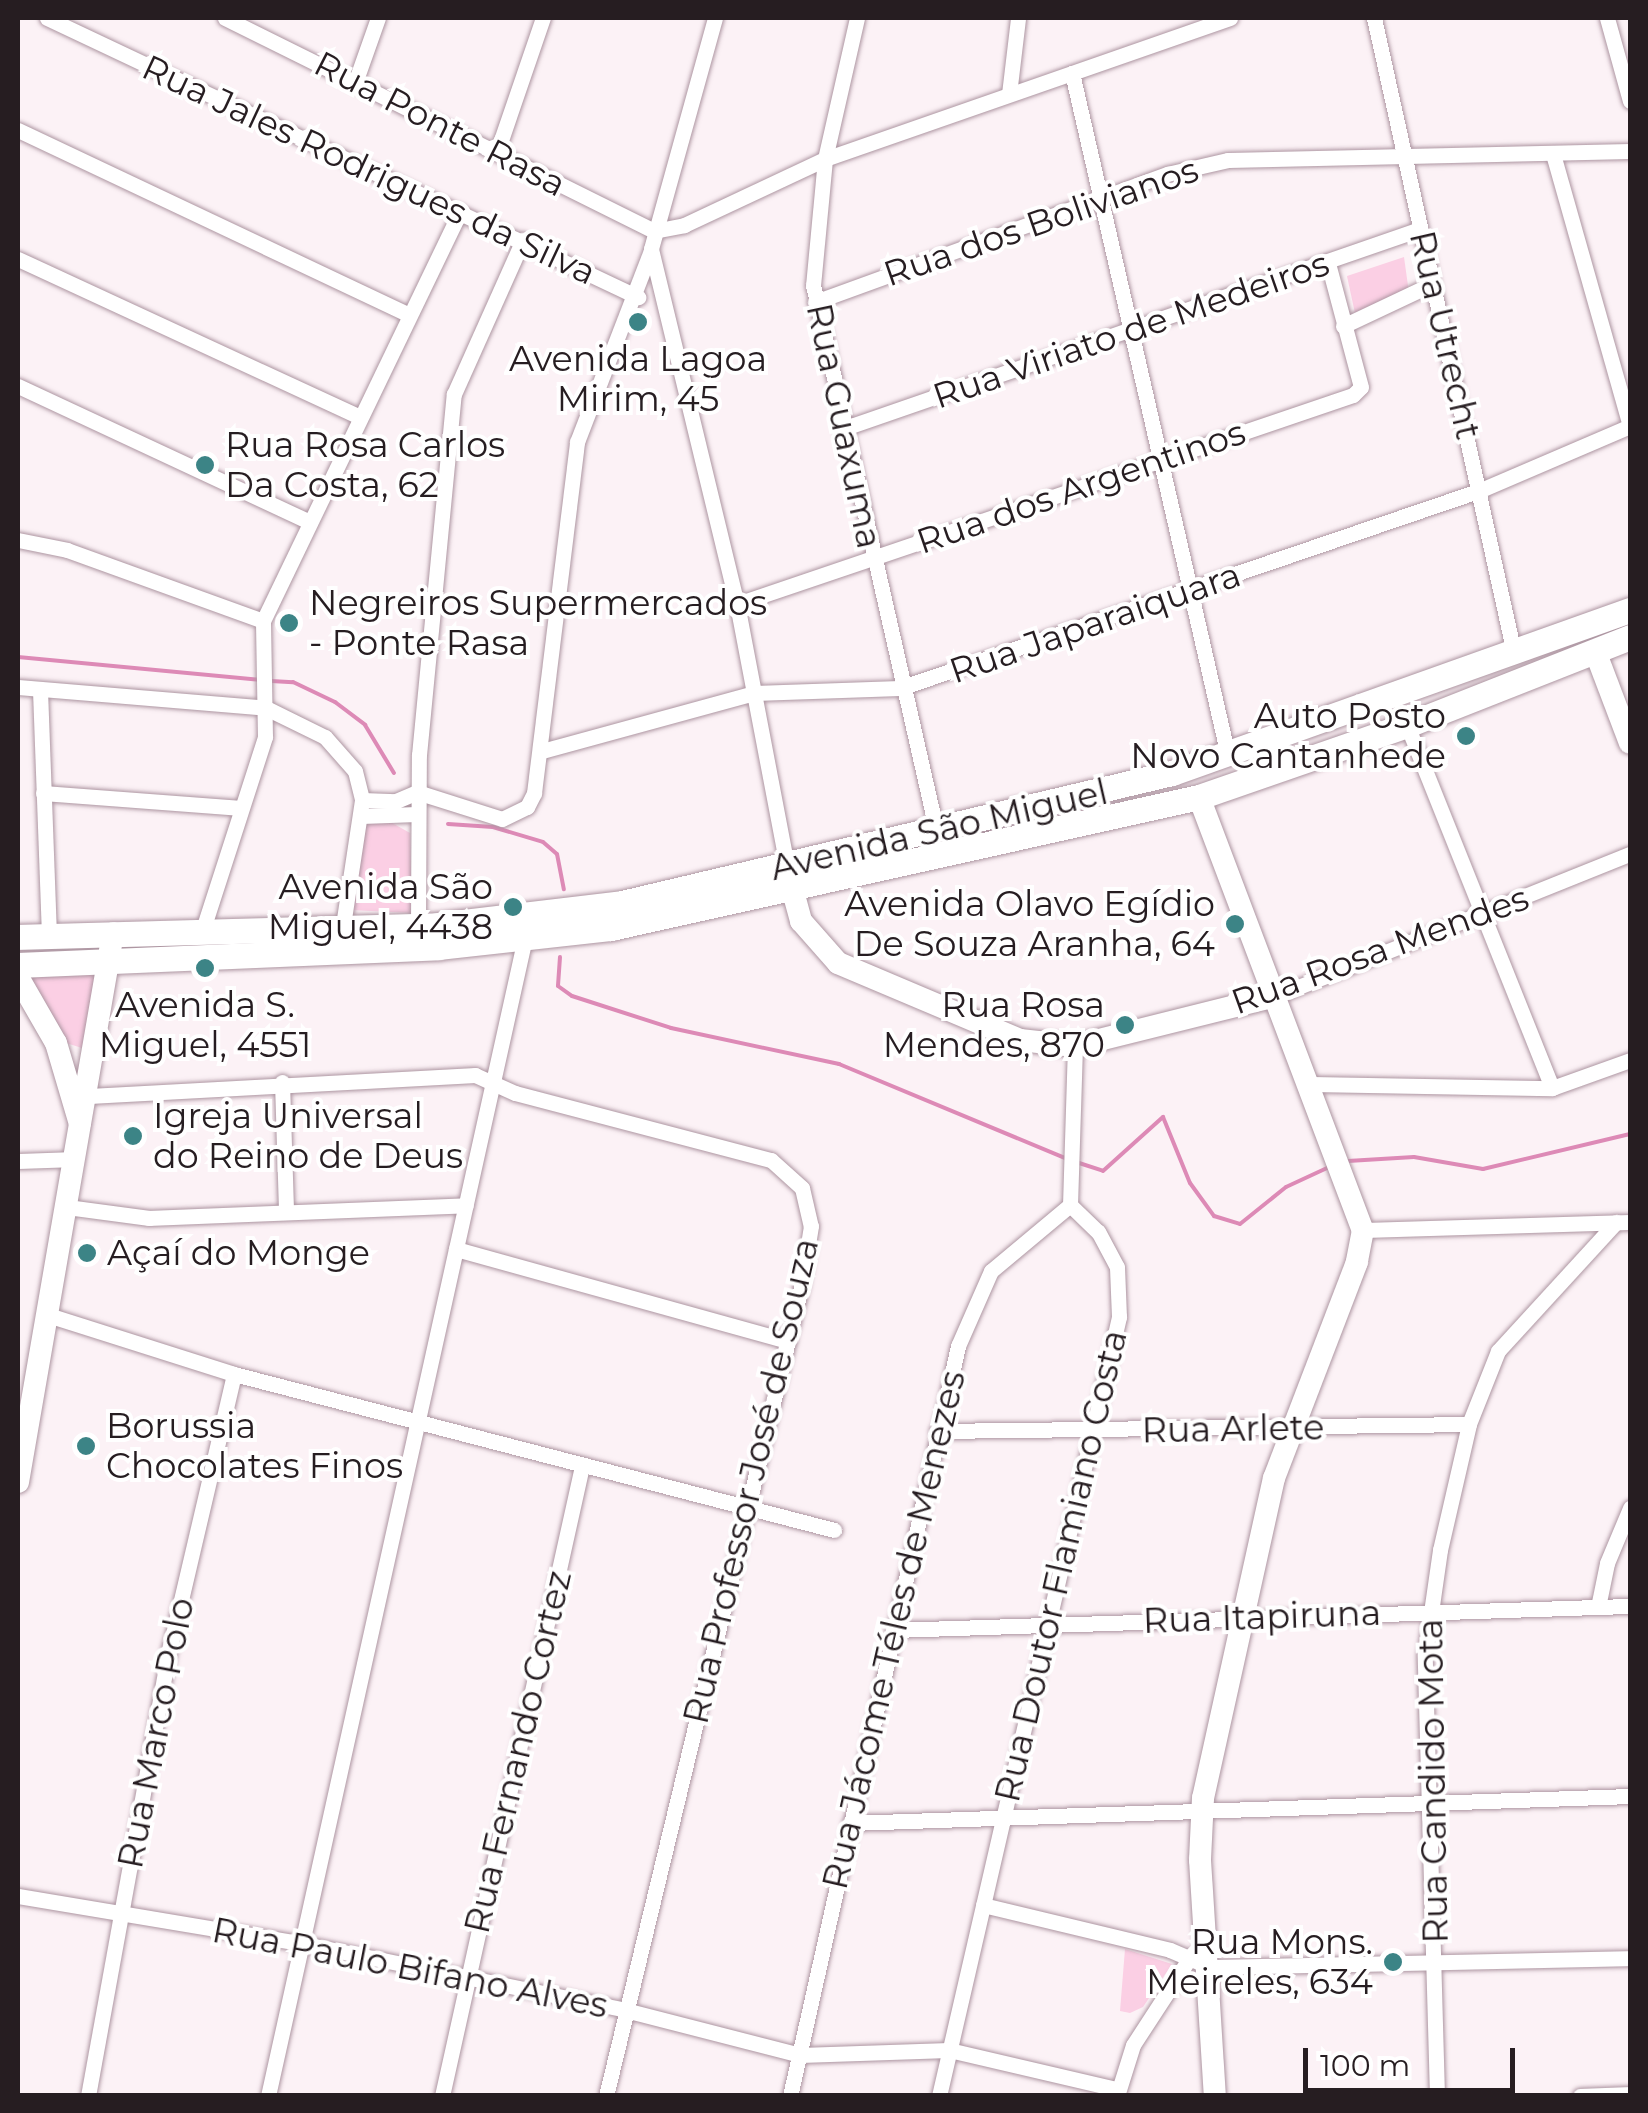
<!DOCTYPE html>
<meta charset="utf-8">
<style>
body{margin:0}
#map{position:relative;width:1648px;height:2113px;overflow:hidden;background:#fcf2f6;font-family:Montserrat,sans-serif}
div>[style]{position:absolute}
.green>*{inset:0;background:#fbcfe4}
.stream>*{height:4px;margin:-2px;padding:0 2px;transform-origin:2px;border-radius:2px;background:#dd8ab6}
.roads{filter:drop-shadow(0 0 2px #ad95a1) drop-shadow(0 0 2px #ad95a1)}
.street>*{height:15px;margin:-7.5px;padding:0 7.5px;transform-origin:7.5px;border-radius:7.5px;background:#fff}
.secondary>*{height:22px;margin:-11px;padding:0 11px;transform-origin:11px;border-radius:11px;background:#fff}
.primary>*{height:25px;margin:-12.5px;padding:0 12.5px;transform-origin:12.5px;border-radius:12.5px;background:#fff}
.dots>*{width:28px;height:28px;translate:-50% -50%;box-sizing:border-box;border:5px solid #fff;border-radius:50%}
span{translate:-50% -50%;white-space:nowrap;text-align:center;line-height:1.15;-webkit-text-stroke:8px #fff;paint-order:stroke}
.street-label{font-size:35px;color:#261d21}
.poi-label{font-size:35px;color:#261d21}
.left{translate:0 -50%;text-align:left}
.right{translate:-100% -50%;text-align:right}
.frame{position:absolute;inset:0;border:20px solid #261d21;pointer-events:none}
.scale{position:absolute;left:1303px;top:2048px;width:212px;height:45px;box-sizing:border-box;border:5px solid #261d21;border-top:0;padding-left:12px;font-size:30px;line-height:35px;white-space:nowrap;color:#261d21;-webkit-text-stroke:8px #fff;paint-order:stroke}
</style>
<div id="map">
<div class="green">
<i style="clip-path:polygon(1404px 257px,1409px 293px,1356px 318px,1347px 276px)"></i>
<i style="clip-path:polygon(387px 820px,410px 833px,412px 913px,351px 910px,365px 822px)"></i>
<i style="clip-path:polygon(106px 966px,82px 1048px,63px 1042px,18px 970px)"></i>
<i style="clip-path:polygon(1125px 1949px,1172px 1964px,1143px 2007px,1130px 2013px,1120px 2011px)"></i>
</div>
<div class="stream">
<i style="left:18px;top:657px;width:245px;rotate:5.4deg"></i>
<i style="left:271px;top:681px;width:22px;rotate:3deg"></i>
<i style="left:293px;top:682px;width:47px;rotate:25.5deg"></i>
<i style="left:335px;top:702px;width:38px;rotate:37deg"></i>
<i style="left:365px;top:725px;width:56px;rotate:58.9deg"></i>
<i style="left:448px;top:824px;width:45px;rotate:3.8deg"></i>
<i style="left:493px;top:827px;width:52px;rotate:16.7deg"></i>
<i style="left:543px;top:842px;width:18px;rotate:41deg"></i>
<i style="left:557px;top:854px;width:36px;rotate:79deg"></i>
<i style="left:560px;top:957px;width:29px;rotate:94deg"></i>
<i style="left:558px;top:986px;width:17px;rotate:36deg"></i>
<i style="left:572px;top:996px;width:104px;rotate:17.9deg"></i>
<i style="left:671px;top:1028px;width:172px;rotate:12.1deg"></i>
<i style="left:839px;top:1064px;width:247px;rotate:22.6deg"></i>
<i style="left:1348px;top:1161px;width:66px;rotate:-3.5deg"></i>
<i style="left:1414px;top:1157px;width:70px;rotate:9.9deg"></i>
<i style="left:1483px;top:1169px;width:151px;rotate:-13.4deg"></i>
<i style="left:1076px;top:1162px;width:28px;rotate:18deg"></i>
<i style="left:1103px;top:1171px;width:81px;rotate:-42deg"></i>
<i style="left:1163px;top:1117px;width:71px;rotate:67.8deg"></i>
<i style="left:1190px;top:1183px;width:41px;rotate:54deg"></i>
<i style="left:1214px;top:1216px;width:27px;rotate:17deg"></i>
<i style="left:1240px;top:1224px;width:59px;rotate:-38.8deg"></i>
<i style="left:1286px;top:1187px;width:47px;rotate:-24.9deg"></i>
</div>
<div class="roads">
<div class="street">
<i style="left:47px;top:18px;width:654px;rotate:25.27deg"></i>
<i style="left:225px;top:18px;width:479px;rotate:26.4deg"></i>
<i style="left:654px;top:231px;width:31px;rotate:-11deg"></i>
<i style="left:684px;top:225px;width:156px;rotate:-25.1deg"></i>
<i style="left:825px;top:159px;width:429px;rotate:-19.2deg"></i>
<i style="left:715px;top:18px;width:240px;rotate:105.5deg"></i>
<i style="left:651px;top:249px;width:365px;rotate:76.4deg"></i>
<i style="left:737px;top:604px;width:267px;rotate:79.2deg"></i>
<i style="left:857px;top:18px;width:145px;rotate:102.8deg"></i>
<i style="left:825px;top:159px;width:127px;rotate:95.4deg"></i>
<i style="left:813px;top:285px;width:562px;rotate:77.25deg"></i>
<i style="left:1374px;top:18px;width:650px;rotate:77.57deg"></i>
<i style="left:1607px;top:18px;width:86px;rotate:74.5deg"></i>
<i style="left:1072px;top:73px;width:701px;rotate:77.13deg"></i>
<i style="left:356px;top:80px;width:66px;rotate:-70.5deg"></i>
<i style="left:1009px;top:94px;width:77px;rotate:-83.2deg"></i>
<i style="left:18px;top:130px;width:433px;rotate:25.3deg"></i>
<i style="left:497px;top:152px;width:142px;rotate:-71.1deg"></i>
<i style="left:1553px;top:154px;width:284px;rotate:74.2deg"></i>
<i style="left:18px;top:259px;width:377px;rotate:24.8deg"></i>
<i style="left:815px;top:302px;width:375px;rotate:-20deg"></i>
<i style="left:1167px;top:174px;width:63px;rotate:-12.9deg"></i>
<i style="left:1228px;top:160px;width:402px;rotate:-1.3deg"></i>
<i style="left:1343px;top:326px;width:98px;rotate:-25.3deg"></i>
<i style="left:18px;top:386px;width:321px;rotate:25deg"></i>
<i style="left:842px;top:429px;width:612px;rotate:-19.09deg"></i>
<i style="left:18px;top:540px;width:50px;rotate:11.5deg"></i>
<i style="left:67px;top:550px;width:208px;rotate:19.9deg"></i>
<i style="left:737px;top:604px;width:650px;rotate:-18.74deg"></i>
<i style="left:1353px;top:395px;width:11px;rotate:-45deg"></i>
<i style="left:1361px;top:387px;width:128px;rotate:-104.9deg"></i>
<i style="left:18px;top:687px;width:249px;rotate:4.8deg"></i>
<i style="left:266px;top:708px;width:66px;rotate:26.2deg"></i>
<i style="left:325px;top:737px;width:45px;rotate:48.6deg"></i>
<i style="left:355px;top:771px;width:30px;rotate:76deg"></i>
<i style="left:362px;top:800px;width:134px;rotate:98.6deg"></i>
<i style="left:40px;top:690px;width:245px;rotate:87.9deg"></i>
<i style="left:1407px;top:725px;width:391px;rotate:68.2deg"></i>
<i style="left:542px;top:751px;width:220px;rotate:-15.3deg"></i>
<i style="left:754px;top:693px;width:146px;rotate:-2deg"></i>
<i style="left:900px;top:688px;width:614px;rotate:-18.82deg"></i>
<i style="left:1481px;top:490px;width:162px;rotate:-23.2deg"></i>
<i style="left:417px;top:792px;width:89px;rotate:17.6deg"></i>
<i style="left:502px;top:819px;width:28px;rotate:-26deg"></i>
<i style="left:527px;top:807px;width:16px;rotate:-63deg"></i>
<i style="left:534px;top:793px;width:354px;rotate:-83deg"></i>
<i style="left:577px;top:442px;width:203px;rotate:-68.9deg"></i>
<i style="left:43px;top:793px;width:199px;rotate:4.3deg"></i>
<i style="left:362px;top:800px;width:34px;rotate:2deg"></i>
<i style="left:396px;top:801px;width:23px;rotate:-23deg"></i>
<i style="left:361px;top:816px;width:56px;rotate:-2deg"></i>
<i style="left:418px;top:925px;width:170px;rotate:-89.7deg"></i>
<i style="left:419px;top:755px;width:363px;rotate:-84.5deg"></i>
<i style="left:454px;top:394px;width:169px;rotate:-65.9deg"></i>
<i style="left:203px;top:929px;width:202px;rotate:-72.1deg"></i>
<i style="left:265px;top:737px;width:116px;rotate:-91deg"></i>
<i style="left:263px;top:621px;width:454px;rotate:-64.3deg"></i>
<i style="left:1276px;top:996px;width:381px;rotate:-21.9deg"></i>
<i style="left:282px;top:1082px;width:130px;rotate:88.2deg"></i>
<i style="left:1311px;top:1084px;width:241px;rotate:1deg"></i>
<i style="left:1552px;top:1088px;width:83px;rotate:-19.7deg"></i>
<i style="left:89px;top:1096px;width:387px;rotate:-3.1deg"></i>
<i style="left:475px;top:1075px;width:44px;rotate:24.2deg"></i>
<i style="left:515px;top:1093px;width:265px;rotate:14.7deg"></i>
<i style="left:771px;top:1160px;width:42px;rotate:42.1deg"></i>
<i style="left:802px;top:1188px;width:39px;rotate:77deg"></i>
<i style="left:811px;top:1226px;width:62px;rotate:99.3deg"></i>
<i style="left:801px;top:1287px;width:832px;rotate:103.55deg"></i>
<i style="left:18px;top:1161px;width:58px;rotate:-2deg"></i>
<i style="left:67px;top:1207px;width:83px;rotate:7.6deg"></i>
<i style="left:149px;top:1218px;width:317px;rotate:-2.3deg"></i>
<i style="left:1363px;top:1230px;width:267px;rotate:-1.7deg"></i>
<i style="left:456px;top:1249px;width:345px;rotate:15.5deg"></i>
<i style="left:48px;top:1315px;width:195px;rotate:17.6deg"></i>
<i style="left:234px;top:1374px;width:620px;rotate:14.57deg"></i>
<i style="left:937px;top:1431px;width:532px;rotate:-0.75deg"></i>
<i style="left:1598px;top:1607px;width:45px;rotate:-78.4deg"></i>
<i style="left:1607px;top:1563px;width:60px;rotate:-67.3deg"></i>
<i style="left:893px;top:1630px;width:737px;rotate:-1.87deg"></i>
<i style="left:850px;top:1823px;width:780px;rotate:-1.98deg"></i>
<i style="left:18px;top:1896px;width:286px;rotate:9.5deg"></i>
<i style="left:300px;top:1943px;width:332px;rotate:11.6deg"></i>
<i style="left:625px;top:2010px;width:181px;rotate:14.4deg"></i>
<i style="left:800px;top:2055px;width:149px;rotate:-1.9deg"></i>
<i style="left:949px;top:2050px;width:172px;rotate:13.1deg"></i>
<i style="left:983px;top:1905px;width:192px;rotate:13.5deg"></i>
<i style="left:1170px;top:1950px;width:43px;rotate:23deg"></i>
<i style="left:1210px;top:1967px;width:420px;rotate:-1.2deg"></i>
<i style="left:88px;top:2096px;width:456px;rotate:-79.7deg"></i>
<i style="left:170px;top:1647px;width:280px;rotate:-76.8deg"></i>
<i style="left:268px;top:2096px;width:1182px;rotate:-77.49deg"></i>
<i style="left:442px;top:2096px;width:645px;rotate:-77.47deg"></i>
<i style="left:790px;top:2096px;width:769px;rotate:-77.37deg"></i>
<i style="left:958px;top:1346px;width:82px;rotate:-66.3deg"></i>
<i style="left:991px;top:1271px;width:103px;rotate:-39.9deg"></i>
<i style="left:939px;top:2096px;width:800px;rotate:-76.99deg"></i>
<i style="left:1119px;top:1317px;width:50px;rotate:-92.3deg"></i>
<i style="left:1117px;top:1267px;width:40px;rotate:-118deg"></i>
<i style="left:1098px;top:1232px;width:39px;rotate:-136deg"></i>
<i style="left:1070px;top:1205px;width:159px;rotate:-88.2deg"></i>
<i style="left:1117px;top:2096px;width:53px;rotate:-72.6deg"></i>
<i style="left:1133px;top:2045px;width:106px;rotate:-56.9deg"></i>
<i style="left:1437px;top:2096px;width:442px;rotate:-91.6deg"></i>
<i style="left:1425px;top:1654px;width:105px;rotate:-81.8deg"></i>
<i style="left:1440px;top:1550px;width:129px;rotate:-77deg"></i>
<i style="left:1469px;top:1424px;width:79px;rotate:-68.3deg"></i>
<i style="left:1498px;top:1351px;width:175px;rotate:-47.5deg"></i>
<i style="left:1580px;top:2096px;width:50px;rotate:-2.3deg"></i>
</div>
<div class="secondary">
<i style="left:1595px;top:651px;width:98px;rotate:69.2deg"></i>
<i style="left:1199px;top:797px;width:463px;rotate:69.3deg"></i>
<i style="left:1363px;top:1230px;width:33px;rotate:101deg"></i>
<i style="left:1357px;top:1262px;width:231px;rotate:111deg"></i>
<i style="left:1274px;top:1478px;width:328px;rotate:102.5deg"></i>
<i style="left:1203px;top:1798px;width:62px;rotate:92.8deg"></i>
<i style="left:1200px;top:1860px;width:236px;rotate:86.4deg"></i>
<i style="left:788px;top:873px;width:50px;rotate:74.8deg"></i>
<i style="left:801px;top:921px;width:56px;rotate:48.6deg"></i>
<i style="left:838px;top:963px;width:198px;rotate:22.9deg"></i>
<i style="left:1020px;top:1040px;width:55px;rotate:6.2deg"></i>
<i style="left:1075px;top:1046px;width:207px;rotate:-14deg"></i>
<i style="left:18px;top:977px;width:76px;rotate:60.1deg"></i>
<i style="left:56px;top:1043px;width:84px;rotate:73.5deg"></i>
<i style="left:18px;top:1482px;width:557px;rotate:-80.18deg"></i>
</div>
<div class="primary">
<i style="left:18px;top:937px;width:420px;rotate:-1.6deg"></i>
<i style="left:438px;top:925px;width:185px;rotate:-6.8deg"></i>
<i style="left:622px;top:903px;width:565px;rotate:-13.3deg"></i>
<i style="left:1172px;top:773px;width:486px;rotate:-19.6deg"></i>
<i style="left:18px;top:965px;width:421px;rotate:-2.4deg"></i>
<i style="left:439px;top:947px;width:173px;rotate:-6.3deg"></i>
<i style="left:611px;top:928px;width:602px;rotate:-12.56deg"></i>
<i style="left:1199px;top:797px;width:220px;rotate:-19.1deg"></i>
<i style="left:1407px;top:725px;width:240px;rotate:-21.5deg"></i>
</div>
</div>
<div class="dots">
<i style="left:638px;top:322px;background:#3c8486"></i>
<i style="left:205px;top:465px;background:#3c8486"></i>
<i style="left:289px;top:623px;background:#3c8486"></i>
<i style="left:1466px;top:736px;background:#3c8486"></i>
<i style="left:513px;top:907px;background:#3c8486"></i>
<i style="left:1235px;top:924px;background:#3c8486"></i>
<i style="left:205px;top:968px;background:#3c8486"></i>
<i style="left:1125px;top:1025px;background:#3c8486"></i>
<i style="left:133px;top:1136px;background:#3c8486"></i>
<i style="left:87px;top:1253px;background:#3c8486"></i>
<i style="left:86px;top:1446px;background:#3c8486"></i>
<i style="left:1393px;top:1962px;background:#3c8486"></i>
</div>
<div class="street-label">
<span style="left:440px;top:124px;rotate:27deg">Rua Ponte Rasa</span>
<span style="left:369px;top:170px;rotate:25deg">Rua Jales Rodrigues da Silva</span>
<span style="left:1041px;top:222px;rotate:-19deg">Rua dos Bolivianos</span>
<span style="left:1131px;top:330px;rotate:-19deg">Rua Viriato de Medeiros</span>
<span style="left:1445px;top:335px;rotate:77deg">Rua Utrecht</span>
<span style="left:844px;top:426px;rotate:78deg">Rua Guaxuma</span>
<span style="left:1081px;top:487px;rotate:-19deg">Rua dos Argentinos</span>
<span style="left:1095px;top:623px;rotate:-19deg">Rua Japaraiquara</span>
<span style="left:939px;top:830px;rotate:-13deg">Avenida São Miguel</span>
<span style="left:1380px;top:950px;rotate:-20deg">Rua Rosa Mendes</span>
<span style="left:1233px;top:1429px;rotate:-1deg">Rua Arlete</span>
<span style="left:751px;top:1481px;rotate:-77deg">Rua Professor José de Souza</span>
<span style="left:1061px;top:1566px;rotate:-77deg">Rua Doutor Flamiano Costa</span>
<span style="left:1262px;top:1617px;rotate:-2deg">Rua Itapiruna</span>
<span style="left:894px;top:1630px;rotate:-77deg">Rua Jácome Téles de Menezes</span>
<span style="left:156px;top:1733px;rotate:-79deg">Rua Marco Polo</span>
<span style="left:518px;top:1752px;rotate:-77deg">Rua Fernando Cortez</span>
<span style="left:1433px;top:1781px;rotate:-91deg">Rua Candido Mota</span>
<span style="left:410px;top:1968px;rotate:11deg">Rua Paulo Bifano Alves</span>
</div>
<div class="poi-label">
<span style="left:638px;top:379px">Avenida Lagoa<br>Mirim, 45</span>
<span class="left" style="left:225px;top:465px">Rua Rosa Carlos<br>Da Costa, 62</span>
<span class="left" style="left:309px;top:623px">Negreiros Supermercados<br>- Ponte Rasa</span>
<span class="right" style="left:1446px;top:736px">Auto Posto<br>Novo Cantanhede</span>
<span class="right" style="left:493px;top:907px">Avenida São<br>Miguel, 4438</span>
<span class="right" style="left:1215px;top:924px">Avenida Olavo Egídio<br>De Souza Aranha, 64</span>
<span style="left:205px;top:1025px">Avenida S.<br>Miguel, 4551</span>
<span class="right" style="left:1105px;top:1025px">Rua Rosa<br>Mendes, 870</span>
<span class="left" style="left:153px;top:1136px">Igreja Universal<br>do Reino de Deus</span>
<span class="left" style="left:107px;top:1253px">Açaí do Monge</span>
<span class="left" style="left:106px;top:1446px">Borussia<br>Chocolates Finos</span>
<span class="right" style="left:1373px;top:1962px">Rua Mons.<br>Meireles, 634</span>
</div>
<div class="frame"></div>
<div class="scale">100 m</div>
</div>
